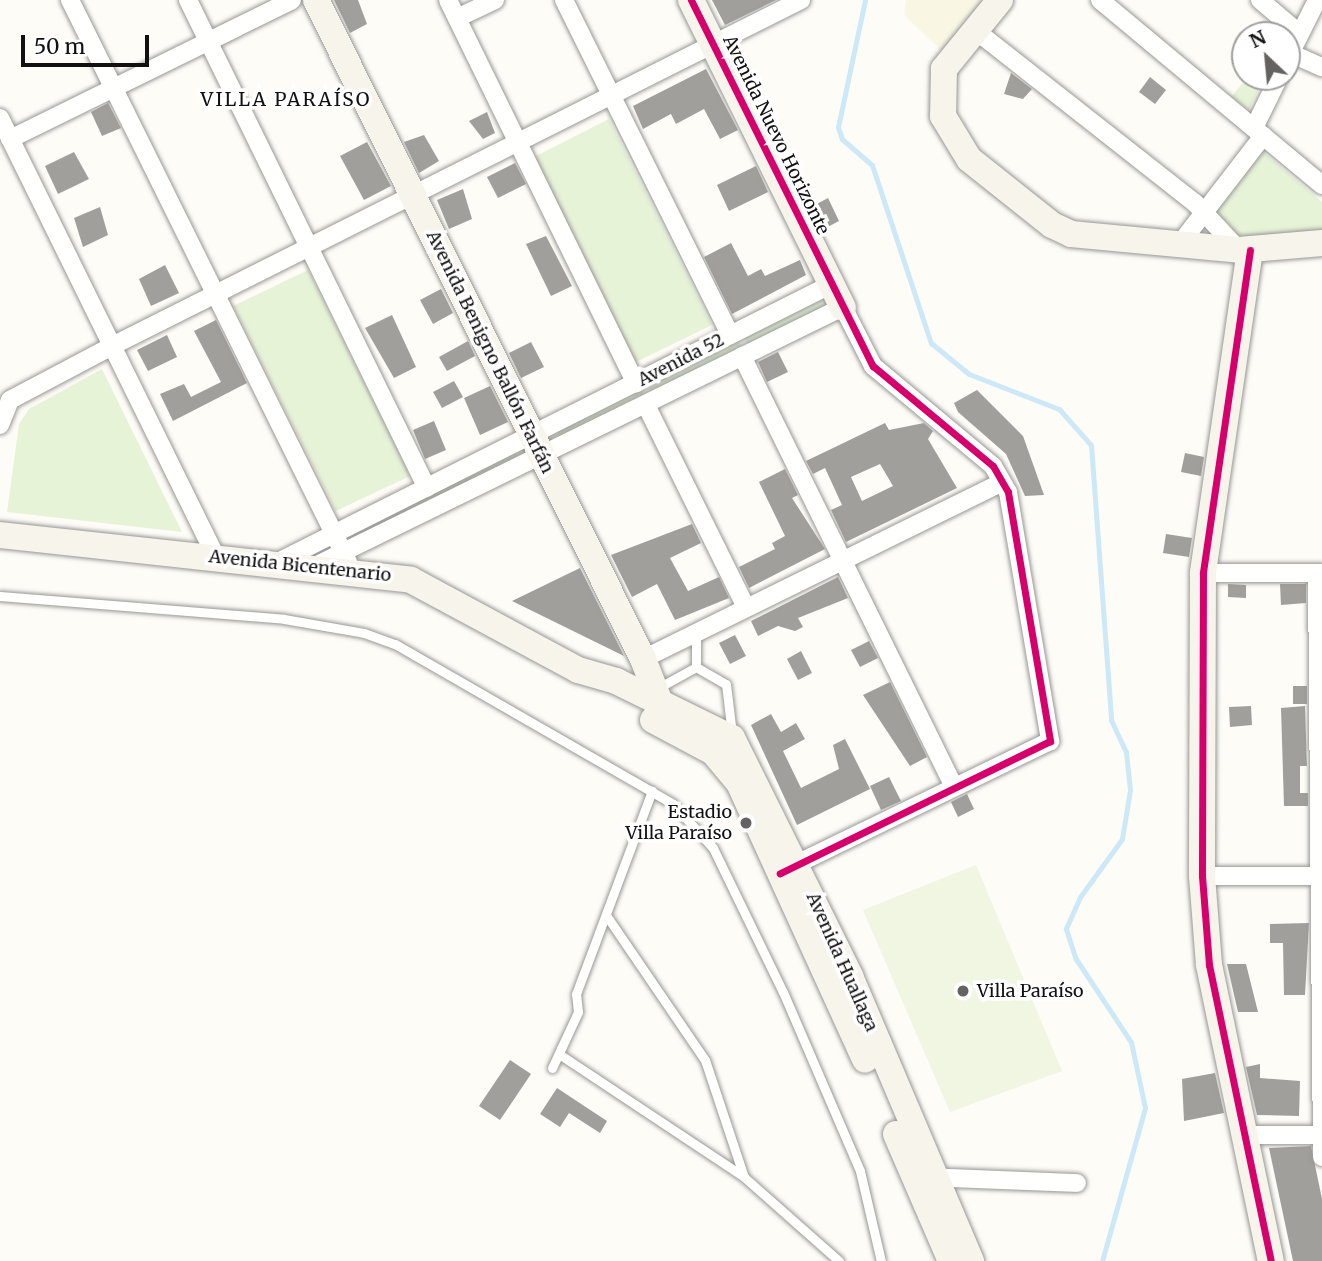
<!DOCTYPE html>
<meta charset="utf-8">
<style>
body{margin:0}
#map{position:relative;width:1322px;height:1261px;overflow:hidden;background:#fdfcf7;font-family:Merriweather,serif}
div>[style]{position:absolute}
.farmland>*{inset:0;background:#f9f7e4}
.green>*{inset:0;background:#e7f3d7}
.pitch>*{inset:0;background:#f0f6e1}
.stream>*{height:5px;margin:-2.5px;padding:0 2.5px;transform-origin:2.5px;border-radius:2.5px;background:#cde8f7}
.building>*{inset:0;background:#a19f9c}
.roads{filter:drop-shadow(0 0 2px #979795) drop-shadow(0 0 2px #979795)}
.lane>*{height:9px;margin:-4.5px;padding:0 4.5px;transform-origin:4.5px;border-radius:4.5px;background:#fffffe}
.street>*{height:18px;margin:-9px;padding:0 9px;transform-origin:9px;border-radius:9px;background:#fffffe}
.secondary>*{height:26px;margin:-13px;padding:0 13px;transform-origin:13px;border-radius:13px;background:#f6f4eb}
.cycleway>*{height:7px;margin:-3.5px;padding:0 3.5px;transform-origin:3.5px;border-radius:3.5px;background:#d6006c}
.dots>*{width:19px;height:19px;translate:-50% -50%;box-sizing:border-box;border:4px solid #fff;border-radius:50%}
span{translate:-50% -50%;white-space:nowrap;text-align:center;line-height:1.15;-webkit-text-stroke:7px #fff;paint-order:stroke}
.street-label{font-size:18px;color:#111}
.poi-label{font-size:18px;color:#111}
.right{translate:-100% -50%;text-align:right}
.left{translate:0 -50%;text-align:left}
.neighbourhood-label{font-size:19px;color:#111;letter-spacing:2px}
.north{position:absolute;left:1231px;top:21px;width:70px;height:70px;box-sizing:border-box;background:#fff;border:2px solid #a0a0a0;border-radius:50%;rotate:334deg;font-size:19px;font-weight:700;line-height:28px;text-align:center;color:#111}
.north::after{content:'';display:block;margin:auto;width:24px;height:32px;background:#646362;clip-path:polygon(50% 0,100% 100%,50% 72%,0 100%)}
.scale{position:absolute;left:21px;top:35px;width:128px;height:32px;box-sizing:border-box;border:4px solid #111;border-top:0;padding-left:9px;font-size:21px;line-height:24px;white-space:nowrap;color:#111;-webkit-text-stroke:5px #fff;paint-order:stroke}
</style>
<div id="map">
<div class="farmland">
<i style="clip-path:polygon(906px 0,984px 0,945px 54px,904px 15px)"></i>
</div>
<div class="green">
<i style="clip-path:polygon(1248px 77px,1264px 77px,1249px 110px,1231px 97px)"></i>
<i style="clip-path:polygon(609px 119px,712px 325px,636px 362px,534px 157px)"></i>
<i style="clip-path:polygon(1262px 151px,1322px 202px,1322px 230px,1239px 237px,1215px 213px)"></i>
<i style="clip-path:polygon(308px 270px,410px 476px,336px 511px,233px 306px)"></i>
<i style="clip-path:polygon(820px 300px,824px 307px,748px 344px,744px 337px)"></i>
<i style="clip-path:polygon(738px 340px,742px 347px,651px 393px,647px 385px)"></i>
<i style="clip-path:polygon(102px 369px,182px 532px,7px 512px,19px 424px,29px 409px)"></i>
<i style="clip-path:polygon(642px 388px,645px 395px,560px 439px,556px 432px)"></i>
<i style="clip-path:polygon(516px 452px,520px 460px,364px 535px,361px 527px)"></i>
</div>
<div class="pitch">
<i style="clip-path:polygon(976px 865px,1062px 1071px,950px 1112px,863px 910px)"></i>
</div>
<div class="stream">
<i style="left:865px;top:0;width:130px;rotate:102deg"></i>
<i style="left:838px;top:127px;width:13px;rotate:72deg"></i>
<i style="left:842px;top:139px;width:40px;rotate:41deg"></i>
<i style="left:872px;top:165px;width:188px;rotate:71.7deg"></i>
<i style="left:931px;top:343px;width:49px;rotate:39.2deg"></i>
<i style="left:969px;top:374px;width:97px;rotate:21.3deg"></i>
<i style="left:1059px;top:409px;width:48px;rotate:48.4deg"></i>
<i style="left:1091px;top:445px;width:276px;rotate:85.8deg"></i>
<i style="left:1111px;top:720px;width:35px;rotate:65deg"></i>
<i style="left:1126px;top:752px;width:38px;rotate:84deg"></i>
<i style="left:1130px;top:790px;width:50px;rotate:99.3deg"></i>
<i style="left:1122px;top:839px;width:72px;rotate:125.9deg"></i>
<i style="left:1080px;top:897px;width:35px;rotate:114deg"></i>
<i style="left:1066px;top:929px;width:32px;rotate:72deg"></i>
<i style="left:1076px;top:959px;width:100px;rotate:56.5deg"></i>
<i style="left:1131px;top:1042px;width:67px;rotate:78deg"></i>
<i style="left:1145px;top:1108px;width:159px;rotate:105.7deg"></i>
</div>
<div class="building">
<i style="clip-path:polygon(334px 0,358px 0,367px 24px,350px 33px)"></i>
<i style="clip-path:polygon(712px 0,776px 0,725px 25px)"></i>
<i style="clip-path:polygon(706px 69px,738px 130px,720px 139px,704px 109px,676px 124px,671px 114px,643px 129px,633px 106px)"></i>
<i style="clip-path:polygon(1011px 73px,1032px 89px,1023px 99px,1004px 94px)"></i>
<i style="clip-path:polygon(1150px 77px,1166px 90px,1155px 104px,1139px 92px)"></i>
<i style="clip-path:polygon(108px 103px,121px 128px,102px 136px,91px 112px)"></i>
<i style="clip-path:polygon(487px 112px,495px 133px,483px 139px,469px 121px)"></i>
<i style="clip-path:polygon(424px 135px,439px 161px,419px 173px,404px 142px)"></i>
<i style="clip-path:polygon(367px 142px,391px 186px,364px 200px,340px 156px)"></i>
<i style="clip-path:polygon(74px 152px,89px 179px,58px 194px,45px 166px)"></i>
<i style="clip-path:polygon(515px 163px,526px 184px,498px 198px,487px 177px)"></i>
<i style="clip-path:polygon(756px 166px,768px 192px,729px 211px,717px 185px)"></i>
<i style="clip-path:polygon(463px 189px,472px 219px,449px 229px,437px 200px)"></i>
<i style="clip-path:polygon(828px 198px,839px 221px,822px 230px,811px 207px)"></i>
<i style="clip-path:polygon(100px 207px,108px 235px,83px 247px,74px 218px)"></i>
<i style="clip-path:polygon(546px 236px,572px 286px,551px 296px,526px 244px)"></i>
<i style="clip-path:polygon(731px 243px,748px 276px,761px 269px,765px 276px,800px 260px,806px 275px,732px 314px,704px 257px)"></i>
<i style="clip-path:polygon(165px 265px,179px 293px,151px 306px,139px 279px)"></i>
<i style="clip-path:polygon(441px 289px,453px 313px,433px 324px,420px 300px)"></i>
<i style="clip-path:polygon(392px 315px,416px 367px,394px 378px,365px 328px)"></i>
<i style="clip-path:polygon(216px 320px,247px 383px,173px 421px,160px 394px,184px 384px,191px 397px,221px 382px,194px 331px)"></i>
<i style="clip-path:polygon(167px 335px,177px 357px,148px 371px,137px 350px)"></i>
<i style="clip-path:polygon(468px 341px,475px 356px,447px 371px,439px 357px)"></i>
<i style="clip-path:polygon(531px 342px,544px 367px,521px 378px,509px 353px)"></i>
<i style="clip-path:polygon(778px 352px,788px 372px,767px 382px,758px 362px)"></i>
<i style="clip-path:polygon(454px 381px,463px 397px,442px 408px,433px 392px)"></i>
<i style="clip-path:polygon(490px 386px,508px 422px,480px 435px,464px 398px)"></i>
<i style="clip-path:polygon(977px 390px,1023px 436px,1044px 495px,1025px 496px,1006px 454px,958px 412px,954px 403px)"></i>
<i style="clip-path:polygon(434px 421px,446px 450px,425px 459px,413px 430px)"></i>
<i style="clip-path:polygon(evenodd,885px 423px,889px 430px,924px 423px,933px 431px,928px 439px,957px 488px,846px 542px,831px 510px,842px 505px,825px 468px,813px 474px,806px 461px,885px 423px,880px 464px,893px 486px,862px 501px,851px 477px,880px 464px)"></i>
<i style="clip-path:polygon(1185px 453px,1204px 457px,1201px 476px,1181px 472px)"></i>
<i style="clip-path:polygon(785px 469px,798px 495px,792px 498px,825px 549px,749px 588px,739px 567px,775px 549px,772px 543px,785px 536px,759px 482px)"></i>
<i style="clip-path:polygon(692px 524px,701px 543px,670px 558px,688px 591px,719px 577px,729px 598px,675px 620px,657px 584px,632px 597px,611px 555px)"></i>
<i style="clip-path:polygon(1166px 534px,1192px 538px,1189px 557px,1163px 553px)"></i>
<i style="clip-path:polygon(580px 568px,624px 656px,512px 601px)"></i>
<i style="clip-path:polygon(838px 577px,848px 598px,798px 618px,803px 627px,795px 631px,778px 626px,758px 636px,751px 621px)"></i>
<i style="clip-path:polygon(1228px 584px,1246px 585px,1246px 598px,1228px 597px)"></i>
<i style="clip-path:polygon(1280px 584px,1306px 584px,1306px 603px,1281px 605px)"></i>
<i style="clip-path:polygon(735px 635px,746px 656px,730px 664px,719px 643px)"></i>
<i style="clip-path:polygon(869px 641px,878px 658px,860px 667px,851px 650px)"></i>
<i style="clip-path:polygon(801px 651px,812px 673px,798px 680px,787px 659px)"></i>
<i style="clip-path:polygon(890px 682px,927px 757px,910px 766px,863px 695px)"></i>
<i style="clip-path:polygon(1293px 686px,1307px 686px,1307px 704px,1293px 704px)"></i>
<i style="clip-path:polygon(1251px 706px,1252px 725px,1230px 727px,1229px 707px)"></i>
<i style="clip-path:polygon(1305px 706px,1307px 766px,1300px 766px,1300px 793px,1308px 793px,1308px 806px,1284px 806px,1281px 708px)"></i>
<i style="clip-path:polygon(771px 714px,781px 732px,796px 723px,805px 739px,783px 751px,801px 788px,839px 769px,833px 745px,845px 739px,870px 789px,797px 825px,751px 725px)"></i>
<i style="clip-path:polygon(889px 777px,901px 801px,881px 810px,870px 786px)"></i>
<i style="clip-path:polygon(967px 794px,974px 809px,958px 817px,951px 802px)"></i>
<i style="clip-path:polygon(1309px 923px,1305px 995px,1284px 995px,1283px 943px,1270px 943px,1270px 924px)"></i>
<i style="clip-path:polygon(1227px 964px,1246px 964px,1258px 1012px,1238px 1012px)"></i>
<i style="clip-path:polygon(510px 1060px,531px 1074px,500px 1120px,479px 1106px)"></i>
<i style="clip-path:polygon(1260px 1064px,1260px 1078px,1300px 1081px,1299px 1116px,1257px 1115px,1246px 1067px)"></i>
<i style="clip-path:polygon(1215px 1073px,1224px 1113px,1184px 1121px,1182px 1079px)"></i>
<i style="clip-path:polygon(557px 1088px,607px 1121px,600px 1133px,569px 1113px,560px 1127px,540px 1114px)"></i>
<i style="clip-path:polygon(1311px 1146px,1322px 1199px,1322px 1261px,1293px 1261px,1269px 1148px)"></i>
</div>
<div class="roads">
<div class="lane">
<i style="left:0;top:596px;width:285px;rotate:4.6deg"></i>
<i style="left:284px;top:619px;width:81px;rotate:9.9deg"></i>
<i style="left:364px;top:633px;width:33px;rotate:20deg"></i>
<i style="left:395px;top:644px;width:321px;rotate:29.9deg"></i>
<i style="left:673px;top:804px;width:59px;rotate:47.7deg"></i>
<i style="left:713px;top:848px;width:160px;rotate:64.1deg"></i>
<i style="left:783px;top:992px;width:195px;rotate:66.7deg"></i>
<i style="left:860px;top:1171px;width:92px;rotate:76.9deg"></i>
<i style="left:696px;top:634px;width:33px;rotate:90deg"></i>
<i style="left:696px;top:667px;width:34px;rotate:30deg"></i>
<i style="left:726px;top:684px;width:50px;rotate:83.2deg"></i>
<i style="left:658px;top:688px;width:43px;rotate:-28.9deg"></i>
<i style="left:606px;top:915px;width:176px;rotate:55.7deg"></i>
<i style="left:705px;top:1060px;width:123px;rotate:71.6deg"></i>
<i style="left:559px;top:1054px;width:222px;rotate:33.6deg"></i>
<i style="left:744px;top:1177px;width:127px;rotate:41.5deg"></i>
<i style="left:552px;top:1068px;width:62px;rotate:-65.1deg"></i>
<i style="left:578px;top:1012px;width:18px;rotate:-96deg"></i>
<i style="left:576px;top:994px;width:217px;rotate:-69.5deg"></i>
</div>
<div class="street">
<i style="left:70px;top:0;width:627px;rotate:63.68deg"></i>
<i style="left:188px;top:0;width:543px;rotate:63.91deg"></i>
<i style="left:448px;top:0;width:427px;rotate:63.9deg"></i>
<i style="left:564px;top:0;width:374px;rotate:63.6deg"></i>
<i style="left:1100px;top:0;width:289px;rotate:39.8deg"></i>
<i style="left:1260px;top:0;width:52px;rotate:40.4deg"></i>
<i style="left:457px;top:18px;width:42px;rotate:-25.3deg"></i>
<i style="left:975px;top:30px;width:280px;rotate:38.2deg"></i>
<i style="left:1195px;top:203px;width:64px;rotate:46.9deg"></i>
<i style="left:1290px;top:53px;width:35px;rotate:24deg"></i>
<i style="left:1287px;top:60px;width:67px;rotate:-63.4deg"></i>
<i style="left:0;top:118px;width:489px;rotate:63.8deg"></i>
<i style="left:1254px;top:128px;width:57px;rotate:-63.9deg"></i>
<i style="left:10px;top:139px;width:314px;rotate:-26.2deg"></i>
<i style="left:1179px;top:245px;width:138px;rotate:-52.4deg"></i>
<i style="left:742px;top:356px;width:477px;rotate:63.8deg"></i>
<i style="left:646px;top:405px;width:225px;rotate:63.7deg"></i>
<i style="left:0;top:425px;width:27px;rotate:-68deg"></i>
<i style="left:10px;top:400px;width:115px;rotate:-27.9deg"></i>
<i style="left:112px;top:346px;width:771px;rotate:-26.66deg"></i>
<i style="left:278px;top:562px;width:620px;rotate:-26.65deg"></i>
<i style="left:317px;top:565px;width:586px;rotate:-26.13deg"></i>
<i style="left:843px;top:307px;width:66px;rotate:63deg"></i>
<i style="left:873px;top:366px;width:156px;rotate:39.8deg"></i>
<i style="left:993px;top:466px;width:30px;rotate:60deg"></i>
<i style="left:1008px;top:492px;width:253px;rotate:80.4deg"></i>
<i style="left:1050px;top:741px;width:293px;rotate:154.1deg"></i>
<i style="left:1203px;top:573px;width:119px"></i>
<i style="left:1317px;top:573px;width:584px;rotate:89.51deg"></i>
<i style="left:643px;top:659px;width:400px;rotate:-26.2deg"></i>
<i style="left:1202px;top:876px;width:115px"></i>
<i style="left:1241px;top:1135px;width:81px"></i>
<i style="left:927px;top:1177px;width:150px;rotate:2.3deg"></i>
</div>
<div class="secondary">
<i style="left:316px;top:0;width:736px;rotate:63.61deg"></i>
<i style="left:643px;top:659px;width:74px;rotate:68.6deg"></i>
<i style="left:691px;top:0;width:343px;rotate:63.7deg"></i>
<i style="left:1000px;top:0;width:89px;rotate:129.1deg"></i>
<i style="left:944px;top:69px;width:47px;rotate:91.2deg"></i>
<i style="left:943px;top:116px;width:50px;rotate:58.8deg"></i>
<i style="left:969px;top:159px;width:106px;rotate:38.5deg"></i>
<i style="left:1052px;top:225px;width:21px;rotate:25deg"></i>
<i style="left:1071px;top:234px;width:169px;rotate:5.4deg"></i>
<i style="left:1239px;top:250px;width:83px;rotate:-4.8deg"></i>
<i style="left:1250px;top:250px;width:326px;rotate:98.3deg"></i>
<i style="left:1203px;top:573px;width:303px;rotate:90.2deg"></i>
<i style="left:1202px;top:876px;width:89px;rotate:85.5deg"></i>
<i style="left:1209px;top:965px;width:302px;rotate:78.2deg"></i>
<i style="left:0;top:535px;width:413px;rotate:6.2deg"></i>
<i style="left:411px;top:580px;width:190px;rotate:28.3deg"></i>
<i style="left:578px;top:670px;width:40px;rotate:16deg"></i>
<i style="left:616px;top:681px;width:129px;rotate:26.2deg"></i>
<i style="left:732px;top:738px;width:266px;rotate:63.6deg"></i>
<i style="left:850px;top:976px;width:310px;rotate:67deg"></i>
<i style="left:653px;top:720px;width:68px;rotate:28.1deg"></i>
<i style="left:713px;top:752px;width:40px;rotate:50deg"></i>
<i style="left:739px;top:783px;width:304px;rotate:65.5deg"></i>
<i style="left:896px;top:1134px;width:138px;rotate:66.6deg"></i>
</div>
</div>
<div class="cycleway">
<i style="left:691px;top:0;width:409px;rotate:63.6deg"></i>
<i style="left:873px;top:366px;width:156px;rotate:39.8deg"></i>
<i style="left:993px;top:466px;width:30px;rotate:60deg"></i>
<i style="left:1008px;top:492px;width:253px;rotate:80.4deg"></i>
<i style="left:1050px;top:741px;width:301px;rotate:153.9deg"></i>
<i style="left:1250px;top:250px;width:326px;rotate:98.3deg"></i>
<i style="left:1203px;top:573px;width:303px;rotate:90.2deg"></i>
<i style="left:1202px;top:876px;width:89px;rotate:85.5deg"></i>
<i style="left:1209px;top:965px;width:302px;rotate:78.2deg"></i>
</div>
<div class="dots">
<i style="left:746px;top:823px;background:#646362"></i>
<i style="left:963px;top:991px;background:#646362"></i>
</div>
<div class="street-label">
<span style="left:776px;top:135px;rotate:64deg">Avenida Nuevo Horizonte</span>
<span style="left:490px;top:352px;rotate:64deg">Avenida Benigno Ballón Farfán</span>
<span style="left:681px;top:360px;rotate:-27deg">Avenida 52</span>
<span style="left:300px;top:566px;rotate:6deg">Avenida Bicentenario</span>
<span style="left:842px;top:962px;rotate:66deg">Avenida Huallaga</span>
</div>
<div class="poi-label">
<span class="right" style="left:732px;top:823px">Estadio<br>Villa Paraíso</span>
<span class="left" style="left:977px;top:991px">Villa Paraíso</span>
</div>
<div class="neighbourhood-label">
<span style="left:286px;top:100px">VILLA PARAÍSO</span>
</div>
<div class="north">N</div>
<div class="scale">50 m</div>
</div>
